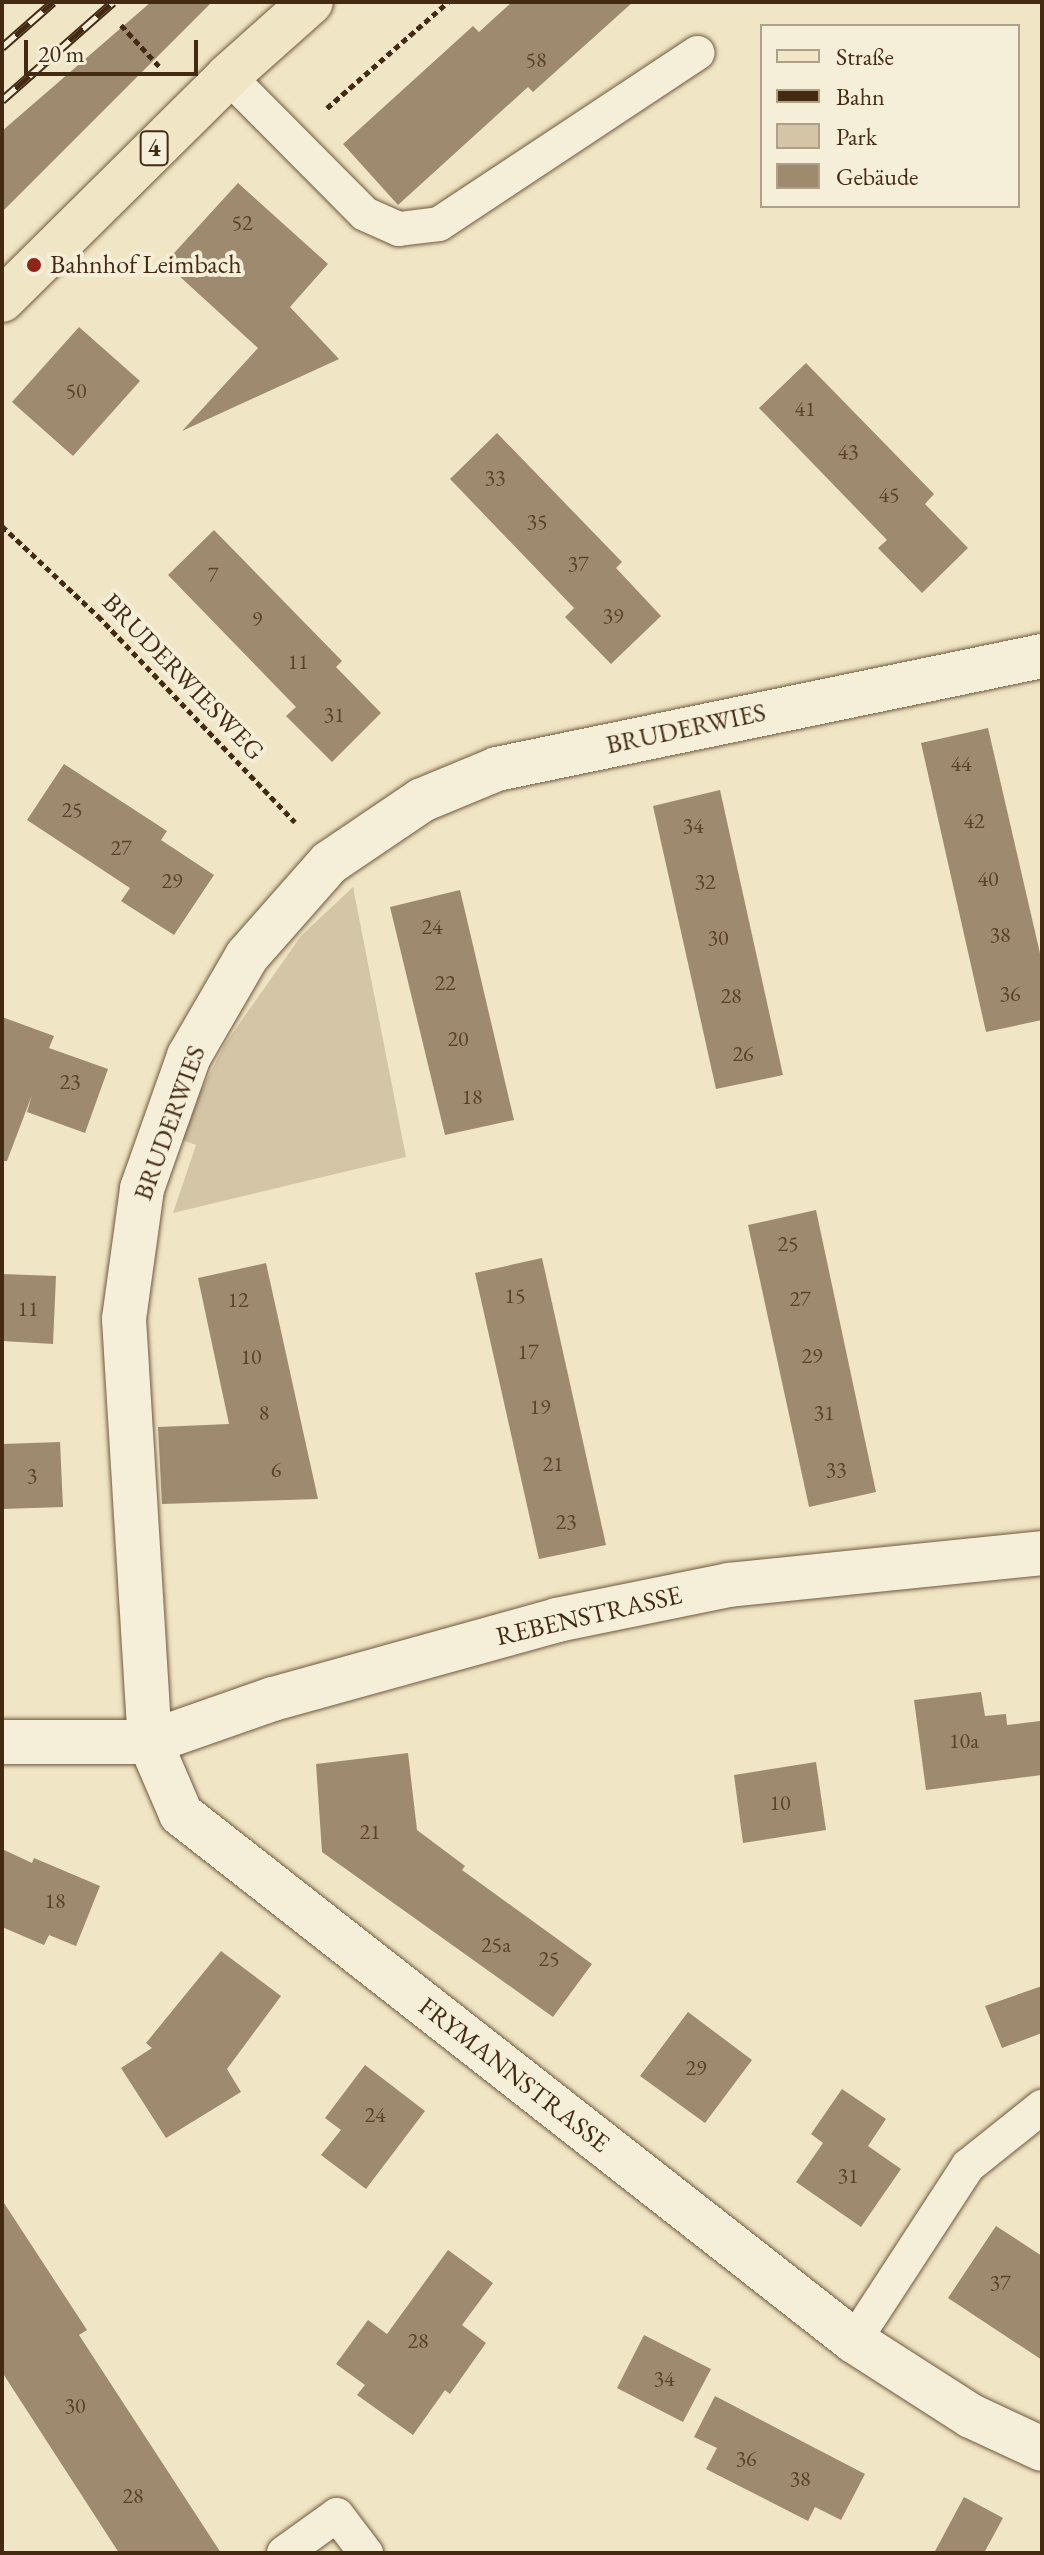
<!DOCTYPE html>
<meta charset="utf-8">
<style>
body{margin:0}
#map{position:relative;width:1044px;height:2555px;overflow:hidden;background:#f0e5c4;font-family:"EB Garamond",serif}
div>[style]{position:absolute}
.green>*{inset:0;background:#d3c5a6}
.building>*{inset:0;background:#9e8b6f}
.path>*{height:5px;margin-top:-2.5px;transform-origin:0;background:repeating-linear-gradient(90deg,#452a12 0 6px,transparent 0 10px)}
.roads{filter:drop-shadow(0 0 2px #70593e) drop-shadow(0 0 2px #70593e)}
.lane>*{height:34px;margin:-17px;padding:0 17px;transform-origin:17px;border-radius:17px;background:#f5eed9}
.street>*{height:44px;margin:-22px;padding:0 22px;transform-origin:22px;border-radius:22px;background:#f5eed9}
.primary>*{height:44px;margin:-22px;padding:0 22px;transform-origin:22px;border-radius:22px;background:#f0e5c4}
.rail>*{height:9px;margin-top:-4.5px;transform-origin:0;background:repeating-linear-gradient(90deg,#f5eed9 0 18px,#452a12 0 36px);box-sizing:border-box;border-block:2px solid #452a12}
.dots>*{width:22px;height:22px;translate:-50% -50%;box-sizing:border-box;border:4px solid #f5eed9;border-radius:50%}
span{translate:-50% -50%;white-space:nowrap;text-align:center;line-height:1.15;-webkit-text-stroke:8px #f5eed9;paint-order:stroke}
.number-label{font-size:22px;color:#5b4229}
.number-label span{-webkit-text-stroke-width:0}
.shield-label span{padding:2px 6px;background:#f5eed9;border:2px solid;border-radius:6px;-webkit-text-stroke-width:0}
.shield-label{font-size:24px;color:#452a12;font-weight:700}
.poi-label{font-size:26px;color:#452a12}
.left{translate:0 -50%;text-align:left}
.street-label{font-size:26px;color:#452a12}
.frame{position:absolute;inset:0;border:4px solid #452a12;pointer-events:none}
.legend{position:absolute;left:760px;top:24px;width:260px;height:184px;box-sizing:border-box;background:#f5eed9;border:2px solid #afa089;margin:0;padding:10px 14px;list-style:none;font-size:24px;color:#452a12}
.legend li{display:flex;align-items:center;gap:16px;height:40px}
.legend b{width:40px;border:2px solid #afa089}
.scale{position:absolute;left:24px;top:40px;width:174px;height:36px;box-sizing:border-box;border:4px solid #452a12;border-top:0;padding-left:10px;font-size:24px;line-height:28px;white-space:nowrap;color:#452a12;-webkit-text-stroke:6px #f5eed9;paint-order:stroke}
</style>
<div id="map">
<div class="green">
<i style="clip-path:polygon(353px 887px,406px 1157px,173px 1213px,196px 1145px,182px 1140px,193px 1106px,225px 1044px,301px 936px)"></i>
</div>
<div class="building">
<i style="clip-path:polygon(151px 2px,212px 2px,2px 212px,2px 131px)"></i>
<i style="clip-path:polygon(512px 2px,633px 2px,533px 92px,528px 87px,398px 205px,343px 144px,473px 26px,479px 32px)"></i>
<i style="clip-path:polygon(238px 183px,328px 264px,290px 307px,339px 359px,182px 431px,258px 348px,165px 263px)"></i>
<i style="clip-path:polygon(79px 327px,140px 381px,73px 456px,12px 402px)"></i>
<i style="clip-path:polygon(806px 363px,934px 494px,925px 504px,968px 548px,922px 593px,878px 548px,887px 540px,759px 408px)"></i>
<i style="clip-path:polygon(497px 433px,622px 562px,616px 568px,661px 616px,611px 664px,565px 617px,574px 608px,450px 479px)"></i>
<i style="clip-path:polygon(214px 530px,342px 661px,336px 667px,381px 713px,332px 762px,286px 716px,296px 707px,168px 575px)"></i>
<i style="clip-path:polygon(988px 728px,1042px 962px,1042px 1020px,986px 1032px,921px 743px)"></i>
<i style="clip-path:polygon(64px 764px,167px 831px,161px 840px,214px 875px,174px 935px,121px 901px,130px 888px,27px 820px)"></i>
<i style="clip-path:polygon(720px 790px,783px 1075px,716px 1089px,653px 806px)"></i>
<i style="clip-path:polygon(460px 890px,514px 1120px,445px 1135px,390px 907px)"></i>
<i style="clip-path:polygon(2px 1017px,54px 1036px,49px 1048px,108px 1069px,85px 1133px,27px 1112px,32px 1095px,7px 1161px,2px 1161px)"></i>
<i style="clip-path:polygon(816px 1210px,876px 1492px,809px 1507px,748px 1225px)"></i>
<i style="clip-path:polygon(542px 1258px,606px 1545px,539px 1559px,475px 1273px)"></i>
<i style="clip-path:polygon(266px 1263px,318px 1499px,162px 1504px,158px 1427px,229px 1424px,198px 1278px)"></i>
<i style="clip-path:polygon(2px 1274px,56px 1276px,53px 1344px,2px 1341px)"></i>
<i style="clip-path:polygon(60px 1442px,63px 1507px,2px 1509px,2px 1444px)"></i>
<i style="clip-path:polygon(981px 1692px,985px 1716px,1006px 1714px,1007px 1725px,1040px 1721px,1042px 1775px,926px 1790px,914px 1700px)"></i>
<i style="clip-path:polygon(408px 1753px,417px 1830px,465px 1866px,462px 1870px,592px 1964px,553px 2017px,322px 1852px,316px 1764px)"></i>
<i style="clip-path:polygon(816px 1762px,826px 1830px,743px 1843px,734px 1775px)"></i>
<i style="clip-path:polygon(2px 1849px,32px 1863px,34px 1858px,100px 1886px,76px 1946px,49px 1935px,44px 1945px,2px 1927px)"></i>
<i style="clip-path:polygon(221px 1951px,281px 1996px,227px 2069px,241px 2092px,166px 2138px,121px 2068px,152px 2048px,146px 2043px)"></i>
<i style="clip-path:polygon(1042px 1986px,1042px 2033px,1002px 2048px,985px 2006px)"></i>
<i style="clip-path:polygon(688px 2012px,752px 2060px,705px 2123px,640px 2076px)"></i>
<i style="clip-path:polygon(365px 2065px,425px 2111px,366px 2189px,321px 2155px,341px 2130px,325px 2118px)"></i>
<i style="clip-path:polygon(842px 2089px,886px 2119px,868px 2146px,901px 2169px,861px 2227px,796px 2182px,823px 2143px,811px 2134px)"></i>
<i style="clip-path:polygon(2px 2200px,87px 2330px,79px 2335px,221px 2553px,119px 2553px,2px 2372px)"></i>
<i style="clip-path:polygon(996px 2226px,1042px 2256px,1042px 2360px,948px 2298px)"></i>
<i style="clip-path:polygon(448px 2250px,493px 2283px,462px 2325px,486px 2343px,450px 2394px,445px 2390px,413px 2435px,357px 2395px,365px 2385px,336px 2364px,368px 2320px,387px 2334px)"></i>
<i style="clip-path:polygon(644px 2335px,711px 2369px,683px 2422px,617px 2388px)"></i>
<i style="clip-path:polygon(715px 2396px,865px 2474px,841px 2520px,815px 2507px,808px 2521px,706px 2469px,717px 2448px,694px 2437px)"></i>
<i style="clip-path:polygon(964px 2497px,1003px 2518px,984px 2553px,934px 2553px)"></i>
</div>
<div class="path">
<i style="left:121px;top:25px;width:56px;rotate:47.2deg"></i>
<i style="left:327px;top:108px;width:161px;rotate:-41.2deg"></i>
<i style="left:2px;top:526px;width:132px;rotate:43.2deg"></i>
<i style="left:98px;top:616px;width:285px;rotate:46.3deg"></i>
</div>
<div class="roads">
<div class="lane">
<i style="left:228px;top:76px;width:194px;rotate:45.2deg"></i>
<i style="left:365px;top:214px;width:37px;rotate:24deg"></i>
<i style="left:399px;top:229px;width:40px;rotate:-7.1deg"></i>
<i style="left:439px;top:224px;width:310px;rotate:-33.5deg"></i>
<i style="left:854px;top:2341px;width:209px;rotate:-56.9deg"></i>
<i style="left:968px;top:2166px;width:95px;rotate:-38.6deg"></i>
<i style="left:284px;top:2553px;width:65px;rotate:-35.6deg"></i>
<i style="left:337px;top:2515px;width:48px;rotate:52.7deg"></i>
</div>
<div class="street">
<i style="left:1042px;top:656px;width:557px;rotate:168.29deg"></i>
<i style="left:497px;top:769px;width:81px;rotate:157.5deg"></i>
<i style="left:422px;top:800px;width:112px;rotate:145.9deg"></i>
<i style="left:329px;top:863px;width:124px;rotate:131.4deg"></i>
<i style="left:247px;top:956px;width:116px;rotate:120.1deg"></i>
<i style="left:189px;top:1056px;width:141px;rotate:109.5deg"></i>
<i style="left:142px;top:1189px;width:131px;rotate:97.9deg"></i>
<i style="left:124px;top:1319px;width:424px;rotate:86.5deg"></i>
<i style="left:150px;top:1742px;width:78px;rotate:66.7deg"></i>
<i style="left:181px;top:1814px;width:855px;rotate:38.06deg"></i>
<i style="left:854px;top:2341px;width:139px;rotate:32.7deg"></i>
<i style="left:971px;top:2416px;width:78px;rotate:24.9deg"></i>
<i style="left:2px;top:1742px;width:148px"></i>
<i style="left:150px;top:1742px;width:130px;rotate:-19.3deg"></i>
<i style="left:273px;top:1699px;width:295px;rotate:-15.5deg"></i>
<i style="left:557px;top:1620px;width:176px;rotate:-11.5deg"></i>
<i style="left:729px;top:1585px;width:315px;rotate:-5.8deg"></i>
</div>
<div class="primary">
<i style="left:2px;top:300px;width:318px;rotate:-44.7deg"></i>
<i style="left:228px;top:76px;width:111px;rotate:-41.7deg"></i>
</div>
</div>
<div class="rail">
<i style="left:2px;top:47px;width:68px;rotate:-41.4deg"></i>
<i style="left:2px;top:100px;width:148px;rotate:-41.4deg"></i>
</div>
<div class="dots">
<i style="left:34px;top:265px;background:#8f2418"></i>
</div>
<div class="number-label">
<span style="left:536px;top:60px">58</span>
<span style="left:242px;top:223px">52</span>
<span style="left:76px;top:391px">50</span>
<span style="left:805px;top:409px">41</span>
<span style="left:848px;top:452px">43</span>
<span style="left:495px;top:478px">33</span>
<span style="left:889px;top:495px">45</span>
<span style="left:537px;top:522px">35</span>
<span style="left:578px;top:564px">37</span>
<span style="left:213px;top:575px">7</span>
<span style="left:613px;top:616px">39</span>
<span style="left:257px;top:619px">9</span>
<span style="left:298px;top:662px">11</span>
<span style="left:334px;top:715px">31</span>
<span style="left:961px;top:764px">44</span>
<span style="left:72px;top:810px">25</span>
<span style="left:974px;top:821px">42</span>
<span style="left:693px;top:826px">34</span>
<span style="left:121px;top:848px">27</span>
<span style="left:988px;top:879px">40</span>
<span style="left:172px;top:881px">29</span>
<span style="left:705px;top:882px">32</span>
<span style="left:432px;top:927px">24</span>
<span style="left:1000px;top:935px">38</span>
<span style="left:718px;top:938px">30</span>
<span style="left:445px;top:983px">22</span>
<span style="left:1010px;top:994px">36</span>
<span style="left:731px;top:996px">28</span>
<span style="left:458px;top:1039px">20</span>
<span style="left:743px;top:1054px">26</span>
<span style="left:70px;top:1082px">23</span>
<span style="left:472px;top:1097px">18</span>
<span style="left:788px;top:1244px">25</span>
<span style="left:515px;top:1296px">15</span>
<span style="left:800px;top:1299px">27</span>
<span style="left:238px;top:1300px">12</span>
<span style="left:28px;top:1309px">11</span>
<span style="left:528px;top:1352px">17</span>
<span style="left:812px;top:1356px">29</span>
<span style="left:251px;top:1357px">10</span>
<span style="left:540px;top:1407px">19</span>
<span style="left:264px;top:1413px">8</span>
<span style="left:824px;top:1413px">31</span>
<span style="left:553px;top:1464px">21</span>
<span style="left:276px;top:1470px">6</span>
<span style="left:836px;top:1470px">33</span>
<span style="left:32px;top:1476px">3</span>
<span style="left:566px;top:1522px">23</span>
<span style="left:964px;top:1741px">10a</span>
<span style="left:780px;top:1803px">10</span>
<span style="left:370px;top:1832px">21</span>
<span style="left:55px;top:1901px">18</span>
<span style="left:496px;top:1945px">25a</span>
<span style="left:549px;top:1959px">25</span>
<span style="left:696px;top:2068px">29</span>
<span style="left:375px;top:2115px">24</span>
<span style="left:848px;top:2176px">31</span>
<span style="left:1000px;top:2283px">37</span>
<span style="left:418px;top:2341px">28</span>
<span style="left:664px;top:2379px">34</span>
<span style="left:75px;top:2406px">30</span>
<span style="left:746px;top:2459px">36</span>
<span style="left:800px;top:2479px">38</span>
<span style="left:133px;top:2496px">28</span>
</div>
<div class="shield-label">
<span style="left:154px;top:148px">4</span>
</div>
<div class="poi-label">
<span class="left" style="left:50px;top:265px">Bahnhof Leimbach</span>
</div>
<div class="street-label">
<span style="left:183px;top:677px;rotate:46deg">BRUDERWIESWEG</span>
<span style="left:686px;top:729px;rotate:-12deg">BRUDERWIES</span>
<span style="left:170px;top:1123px;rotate:-70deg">BRUDERWIES</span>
<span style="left:589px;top:1616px;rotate:-13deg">REBENSTRASSE</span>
<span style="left:514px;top:2075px;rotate:38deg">FRYMANNSTRASSE</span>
</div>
<div class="frame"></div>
<ul class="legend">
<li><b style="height:10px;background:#f0e5c4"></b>Straße</li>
<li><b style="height:10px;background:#452a12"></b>Bahn</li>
<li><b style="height:22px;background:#d3c5a6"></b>Park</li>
<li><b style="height:22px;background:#9e8b6f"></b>Gebäude</li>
</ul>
<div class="scale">20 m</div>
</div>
